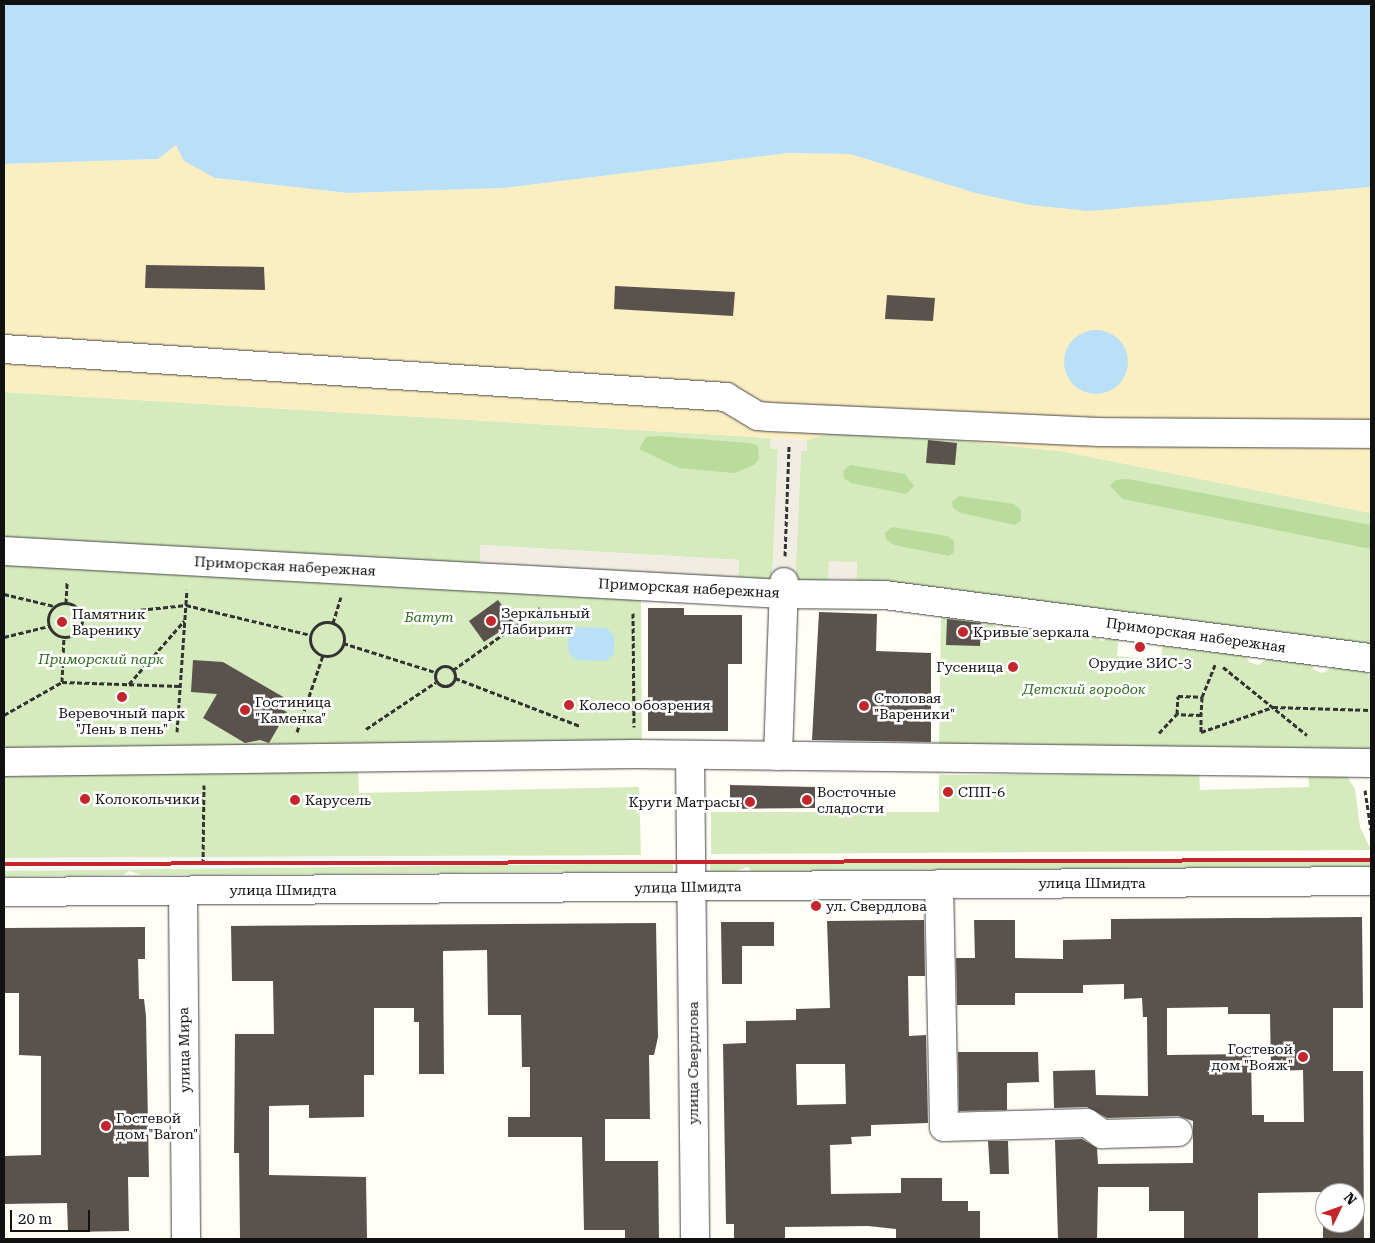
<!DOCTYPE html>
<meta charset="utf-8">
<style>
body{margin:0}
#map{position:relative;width:1375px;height:1243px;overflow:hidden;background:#fffdf5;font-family:"Roboto Serif",serif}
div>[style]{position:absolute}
.green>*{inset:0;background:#d5ebbd}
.forest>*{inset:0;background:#b9dc9c}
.sand>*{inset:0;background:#fbeec1}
.plaza>*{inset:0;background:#f1ede2}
.water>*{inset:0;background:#b9e0f7}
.round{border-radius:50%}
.building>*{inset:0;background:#5a524d}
.path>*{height:3px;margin-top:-1.5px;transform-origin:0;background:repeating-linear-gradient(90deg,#333 0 5px,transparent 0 7.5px)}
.path>.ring{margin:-1.5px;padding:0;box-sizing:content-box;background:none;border:3px solid #333;border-radius:50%}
.roads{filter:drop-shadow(0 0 1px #444) drop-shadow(0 0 1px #444)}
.minor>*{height:28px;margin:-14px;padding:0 14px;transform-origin:14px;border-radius:14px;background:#fff}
.rail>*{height:4px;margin:-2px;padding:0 2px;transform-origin:2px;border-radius:2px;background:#c4262e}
.dots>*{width:14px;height:14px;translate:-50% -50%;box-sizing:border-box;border:2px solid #fff;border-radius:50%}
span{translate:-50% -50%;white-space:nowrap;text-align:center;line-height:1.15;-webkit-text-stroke:5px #fff;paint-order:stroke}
.street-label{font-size:14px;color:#111}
.poi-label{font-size:14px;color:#111}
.left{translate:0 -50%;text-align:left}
.right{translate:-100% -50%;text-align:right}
.park-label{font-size:14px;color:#2f6b1f;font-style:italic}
.frame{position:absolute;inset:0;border:5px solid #111;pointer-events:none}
.north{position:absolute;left:1315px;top:1183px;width:50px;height:50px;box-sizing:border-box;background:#fff;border:1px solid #a0a0a0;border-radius:50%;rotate:48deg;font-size:14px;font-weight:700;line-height:20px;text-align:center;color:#111}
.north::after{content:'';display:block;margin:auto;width:18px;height:22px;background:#c4262e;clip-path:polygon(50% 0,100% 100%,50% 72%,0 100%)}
.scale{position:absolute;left:10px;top:1210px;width:80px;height:22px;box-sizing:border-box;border:2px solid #111;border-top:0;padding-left:6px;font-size:15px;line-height:18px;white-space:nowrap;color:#111;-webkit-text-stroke:4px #fff;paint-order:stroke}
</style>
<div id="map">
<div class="green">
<i style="clip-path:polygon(4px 392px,771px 438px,770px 448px,778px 449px,772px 582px,738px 581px,739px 560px,481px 545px,480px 566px,4px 539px)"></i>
<i style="clip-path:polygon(844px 429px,1061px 451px,1371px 513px,1371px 651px,856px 585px,857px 562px,828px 584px,795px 583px,801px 451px,807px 451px,807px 440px)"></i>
<i style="clip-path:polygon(4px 561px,641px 597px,642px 745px,4px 751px)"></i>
<i style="clip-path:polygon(941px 612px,988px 620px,998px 628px,1006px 624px,1093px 636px,1102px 641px,1119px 634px,1117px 656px,1161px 661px,1163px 639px,1245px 653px,1249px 662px,1258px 665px,1271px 657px,1309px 662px,1314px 670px,1323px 673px,1335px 666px,1361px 669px,1371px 676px,1371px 749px,939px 748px)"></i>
<i style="clip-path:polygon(358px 770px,359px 793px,639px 787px,641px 855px,4px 858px,4px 771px)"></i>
<i style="clip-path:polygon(1343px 770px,1355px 789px,1360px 827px,1371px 850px,711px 854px,711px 812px,939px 812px,939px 775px,1199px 773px,1200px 790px,1309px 787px,1308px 771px)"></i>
<i style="clip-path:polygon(1371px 861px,1371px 866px,751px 871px,748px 867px,735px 871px,710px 871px,710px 863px)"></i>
<i style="clip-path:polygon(673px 863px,673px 871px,141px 875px,129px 871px,124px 875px,4px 877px,4px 871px)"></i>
</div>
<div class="forest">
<i style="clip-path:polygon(658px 436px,750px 443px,758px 446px,759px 459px,754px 465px,734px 473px,679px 468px,639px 449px,646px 437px)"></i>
<i style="clip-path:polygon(850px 465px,905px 474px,914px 486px,906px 494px,851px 483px,844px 478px,843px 471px)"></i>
<i style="clip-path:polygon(1128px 479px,1371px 525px,1371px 549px,1123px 499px,1110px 486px,1115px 480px)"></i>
<i style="clip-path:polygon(959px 496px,1014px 504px,1021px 510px,1021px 521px,1015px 525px,961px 513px,953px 508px,952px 502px)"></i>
<i style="clip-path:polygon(892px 527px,947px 536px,954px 541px,954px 552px,949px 556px,894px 545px,886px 539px,885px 533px)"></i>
</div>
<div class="sand">
<i style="clip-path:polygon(176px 144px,215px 178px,348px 193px,504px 188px,788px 153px,850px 154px,975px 193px,1030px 205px,1371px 187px,1371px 513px,1061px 451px,844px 429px,807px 440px,4px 392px,4px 164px,158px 159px)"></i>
</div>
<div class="plaza">
<i style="clip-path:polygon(771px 438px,807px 440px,807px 451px,801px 451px,795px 583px,772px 582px,778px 449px,770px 448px)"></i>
<i style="clip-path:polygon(480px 545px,739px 560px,738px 581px,480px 566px)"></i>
<i style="clip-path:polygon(829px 561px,857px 562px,856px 585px,828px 584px)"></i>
</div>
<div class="water">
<i style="clip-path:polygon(4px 4px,1371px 4px,1371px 187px,1089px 211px,1030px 205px,975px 193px,850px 154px,788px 153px,504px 188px,348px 193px,215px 178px,184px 161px,176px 145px,158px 159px,4px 164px)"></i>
<i class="round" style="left:1064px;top:330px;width:64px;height:64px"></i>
<i style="clip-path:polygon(576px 627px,607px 628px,614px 636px,614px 654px,606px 661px,575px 660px,568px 652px,568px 634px)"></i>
</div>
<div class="building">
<i style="clip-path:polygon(146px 265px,264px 267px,265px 290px,145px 288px)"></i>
<i style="clip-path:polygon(615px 286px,735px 292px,733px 316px,614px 309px)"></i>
<i style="clip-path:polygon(887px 295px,935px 298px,933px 321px,885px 319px)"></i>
<i style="clip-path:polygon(928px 440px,957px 443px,955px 465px,926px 463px)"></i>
<i style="clip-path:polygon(498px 600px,514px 622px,484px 642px,469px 621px)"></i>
<i style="clip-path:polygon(648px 608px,684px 608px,684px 615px,742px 615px,742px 664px,728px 664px,728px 731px,648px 731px)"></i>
<i style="clip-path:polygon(819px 612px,877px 614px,876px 651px,931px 653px,931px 742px,812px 740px)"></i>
<i style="clip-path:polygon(947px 619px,981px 623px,980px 646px,946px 645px)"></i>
<i style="clip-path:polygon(193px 660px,223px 662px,285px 698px,279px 708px,287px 712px,269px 743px,260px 740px,245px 743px,203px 718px,217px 694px,191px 692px)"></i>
<i style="clip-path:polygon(730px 785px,815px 787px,815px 808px,730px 809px)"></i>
<i style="clip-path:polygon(evenodd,1362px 917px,1363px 1008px,1333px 1008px,1333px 1071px,1363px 1071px,1364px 1238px,1323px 1238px,1323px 1192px,1258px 1193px,1258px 1239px,1184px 1239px,1184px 1211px,1149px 1211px,1149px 1187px,1098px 1187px,1097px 1239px,1058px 1239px,1055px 1140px,1082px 1139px,1097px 1148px,1098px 1164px,1193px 1163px,1193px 1121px,1178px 1116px,1107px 1118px,1087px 1107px,1054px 1108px,1053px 1071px,1095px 1070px,1096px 1095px,1148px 1096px,1147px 1017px,1143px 1017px,1142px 998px,1124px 999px,1124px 984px,1083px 985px,1083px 993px,1015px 993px,1015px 1005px,957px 1005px,956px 958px,975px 958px,974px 920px,1015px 920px,1015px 958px,1063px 959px,1063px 940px,1111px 939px,1111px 919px,1362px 917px,1228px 1007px,1228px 1014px,1270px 1014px,1271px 1071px,1303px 1070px,1304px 1122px,1264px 1122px,1264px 1115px,1252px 1115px,1251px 1054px,1167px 1055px,1167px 1008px,1228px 1007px,1362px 917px,1325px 1193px,1355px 1193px,1355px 1223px,1325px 1223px,1325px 1193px)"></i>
<i style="clip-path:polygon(evenodd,924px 920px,925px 976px,908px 976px,909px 1036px,926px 1035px,928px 1123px,871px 1125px,871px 1136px,851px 1137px,852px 1144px,830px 1145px,831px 1194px,901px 1193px,901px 1178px,942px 1178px,942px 1201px,968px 1201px,968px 1211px,980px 1211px,980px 1239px,896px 1239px,896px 1229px,868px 1226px,785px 1227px,785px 1239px,734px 1239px,734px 1224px,726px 1224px,723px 1044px,746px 1043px,746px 1021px,796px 1020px,796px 1009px,830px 1008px,827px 921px,924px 920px,796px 1064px,845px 1064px,846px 1104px,797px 1105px,796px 1064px)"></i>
<i style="clip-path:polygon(721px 922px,774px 922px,774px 946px,742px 946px,742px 984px,722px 984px)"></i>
<i style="clip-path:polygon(656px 923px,658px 1037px,654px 1055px,649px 1055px,650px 1119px,605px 1119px,605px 1161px,658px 1161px,659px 1239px,625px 1239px,625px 1230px,584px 1230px,582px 1137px,508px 1137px,508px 1117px,530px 1117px,530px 1067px,522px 1067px,521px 1015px,488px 1015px,487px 950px,443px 951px,444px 1074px,419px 1074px,419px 1022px,414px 1022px,414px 1008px,374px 1008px,374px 1075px,364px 1075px,364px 1117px,309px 1118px,309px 1105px,269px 1106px,269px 1175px,366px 1177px,367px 1239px,240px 1239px,239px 1153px,234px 1153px,235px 1034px,274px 1034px,273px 981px,232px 981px,231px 926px)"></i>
<i style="clip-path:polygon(145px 927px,145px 959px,138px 959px,139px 999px,144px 999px,146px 1016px,149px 1177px,128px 1177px,129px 1231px,68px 1232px,67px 1203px,4px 1204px,4px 1156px,41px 1155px,41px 1056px,19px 1055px,19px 993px,4px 993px,4px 928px)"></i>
<i style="clip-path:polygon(958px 1052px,1038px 1052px,1039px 1082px,1007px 1083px,1007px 1110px,959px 1111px)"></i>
<i style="clip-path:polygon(988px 1141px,1008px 1141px,1009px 1174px,990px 1174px)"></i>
</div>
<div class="path">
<i style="left:785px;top:556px;width:111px;rotate:-87.9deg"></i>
<i style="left:4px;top:594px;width:51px;rotate:13.5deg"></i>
<i style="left:66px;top:603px;width:22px;rotate:-87deg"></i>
<i class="ring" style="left:48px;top:603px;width:31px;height:31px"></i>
<i style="left:633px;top:613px;width:114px;rotate:89.5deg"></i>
<i style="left:81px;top:616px;width:106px;rotate:-6deg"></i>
<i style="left:186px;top:605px;width:129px;rotate:13.5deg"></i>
<i class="ring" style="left:310px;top:622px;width:31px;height:31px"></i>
<i style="left:333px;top:623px;width:27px;rotate:-73deg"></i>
<i style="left:4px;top:637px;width:46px;rotate:-13.7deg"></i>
<i style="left:343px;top:643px;width:96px;rotate:17.5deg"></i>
<i class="ring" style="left:435px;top:666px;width:17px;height:17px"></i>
<i style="left:1223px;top:667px;width:108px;rotate:39deg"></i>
<i style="left:453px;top:670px;width:107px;rotate:-35.5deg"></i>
<i style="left:455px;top:678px;width:134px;rotate:21deg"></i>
<i style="left:62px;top:682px;width:118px;rotate:1.9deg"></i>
<i style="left:129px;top:684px;width:84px;rotate:-48.9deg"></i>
<i style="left:1178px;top:696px;width:24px;rotate:2deg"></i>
<i style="left:1202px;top:697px;width:18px;rotate:93deg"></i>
<i style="left:1201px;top:715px;width:24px;rotate:-178deg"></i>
<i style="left:1177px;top:714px;width:18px;rotate:-87deg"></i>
<i style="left:1202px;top:697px;width:35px;rotate:-68deg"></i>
<i style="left:4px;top:715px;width:67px;rotate:-29.6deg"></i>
<i style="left:62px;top:682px;width:46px;rotate:-87.5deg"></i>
<i style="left:366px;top:729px;width:84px;rotate:-33.9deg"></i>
<i style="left:177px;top:732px;width:143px;rotate:-86deg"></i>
<i style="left:297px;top:732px;width:81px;rotate:-71.3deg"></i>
<i style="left:1201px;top:732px;width:76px;rotate:-19.1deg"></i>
<i style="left:1273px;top:707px;width:98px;rotate:1.8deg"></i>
<i style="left:1201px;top:732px;width:17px;rotate:-90deg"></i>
<i style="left:1159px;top:733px;width:26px;rotate:-47deg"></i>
<i style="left:1365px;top:790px;width:40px;rotate:81.5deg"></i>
<i style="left:203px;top:864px;width:79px;rotate:-89.3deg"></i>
</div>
<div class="roads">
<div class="minor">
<i style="left:4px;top:349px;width:724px;rotate:3.8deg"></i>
<i style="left:726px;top:397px;width:37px;rotate:31deg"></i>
<i style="left:758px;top:416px;width:12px;rotate:5deg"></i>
<i style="left:770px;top:417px;width:329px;rotate:2.6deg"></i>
<i style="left:1099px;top:432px;width:272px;rotate:0.4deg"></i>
<i style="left:4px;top:551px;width:780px;rotate:3.16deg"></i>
<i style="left:783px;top:594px;width:102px;rotate:0.6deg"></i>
<i style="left:885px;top:595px;width:490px;rotate:7.4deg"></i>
<i style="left:690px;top:755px;width:484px;rotate:89.4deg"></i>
<i style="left:778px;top:756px;width:174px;rotate:-88deg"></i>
<i style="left:4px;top:762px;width:630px;rotate:-0.73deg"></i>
<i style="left:634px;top:754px;width:737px;rotate:0.7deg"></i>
<i style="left:939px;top:884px;width:243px;rotate:88.8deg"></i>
<i style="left:944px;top:1127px;width:143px;rotate:-1.6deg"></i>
<i style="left:1087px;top:1123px;width:19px;rotate:36deg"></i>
<i style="left:1102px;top:1134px;width:76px;rotate:-1.5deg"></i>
<i style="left:183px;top:891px;width:348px;rotate:89.5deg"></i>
<i style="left:4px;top:892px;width:1367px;rotate:-0.46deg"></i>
</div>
</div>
<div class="rail">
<i style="left:4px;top:864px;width:1367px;rotate:-0.17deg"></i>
</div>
<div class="dots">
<i style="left:491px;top:621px;background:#c4262e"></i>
<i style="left:62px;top:622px;background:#c4262e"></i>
<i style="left:963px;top:632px;background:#c4262e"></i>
<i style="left:1140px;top:647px;background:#c4262e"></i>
<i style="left:1013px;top:667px;background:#c4262e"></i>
<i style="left:122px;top:697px;background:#c4262e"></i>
<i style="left:569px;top:705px;background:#c4262e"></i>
<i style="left:864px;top:706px;background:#c4262e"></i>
<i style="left:245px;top:710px;background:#c4262e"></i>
<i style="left:948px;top:792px;background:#c4262e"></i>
<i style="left:85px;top:799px;background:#c4262e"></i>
<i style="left:295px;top:800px;background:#c4262e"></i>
<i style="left:807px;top:800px;background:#c4262e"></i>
<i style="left:750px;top:802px;background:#c4262e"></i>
<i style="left:816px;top:906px;background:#c4262e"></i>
<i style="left:1303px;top:1057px;background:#c4262e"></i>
<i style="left:106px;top:1126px;background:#c4262e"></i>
</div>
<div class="street-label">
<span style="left:285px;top:566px;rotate:3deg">Приморская набережная</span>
<span style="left:689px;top:588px;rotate:3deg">Приморская набережная</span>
<span style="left:1196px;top:635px;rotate:8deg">Приморская набережная</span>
<span style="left:1092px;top:883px">улица Шмидта</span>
<span style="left:688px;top:887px;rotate:-1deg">улица Шмидта</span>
<span style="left:283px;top:890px">улица Шмидта</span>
<span style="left:184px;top:1050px;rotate:-91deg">улица Мира</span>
<span style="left:693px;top:1063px;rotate:-90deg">улица Свердлова</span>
</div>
<div class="poi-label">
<span class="left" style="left:501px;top:621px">Зеркальный<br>Лабиринт</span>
<span class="left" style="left:72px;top:622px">Памятник<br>Варенику</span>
<span class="left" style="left:973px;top:632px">Кривые зеркала</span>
<span style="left:1140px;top:663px">Орудие ЗИС-3</span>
<span class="right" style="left:1003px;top:667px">Гусеница</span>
<span class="left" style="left:874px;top:706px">Столовая<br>"Вареники"</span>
<span class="left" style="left:255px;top:710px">Гостиница<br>"Каменка"</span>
<span class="left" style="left:579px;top:705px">Колесо обозрения</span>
<span style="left:122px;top:721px">Веревочный парк<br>"Лень в пень"</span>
<span class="left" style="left:817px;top:800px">Восточные<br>сладости</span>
<span class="left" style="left:958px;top:792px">СПП-6</span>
<span class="left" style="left:95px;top:799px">Колокольчики</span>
<span class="left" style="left:305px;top:800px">Карусель</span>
<span class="right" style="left:740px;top:802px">Круги Матрасы</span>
<span class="left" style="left:826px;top:906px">ул. Свердлова</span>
<span class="right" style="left:1293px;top:1057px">Гостевой<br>дом "Вояж"</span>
<span class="left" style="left:116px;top:1126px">Гостевой<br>дом "Baron"</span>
</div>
<div class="park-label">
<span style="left:429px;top:617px">Батут</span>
<span style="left:101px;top:659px">Приморский парк</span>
<span style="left:1084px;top:689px">Детский городок</span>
</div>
<div class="frame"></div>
<div class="north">N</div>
<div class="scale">20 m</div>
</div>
